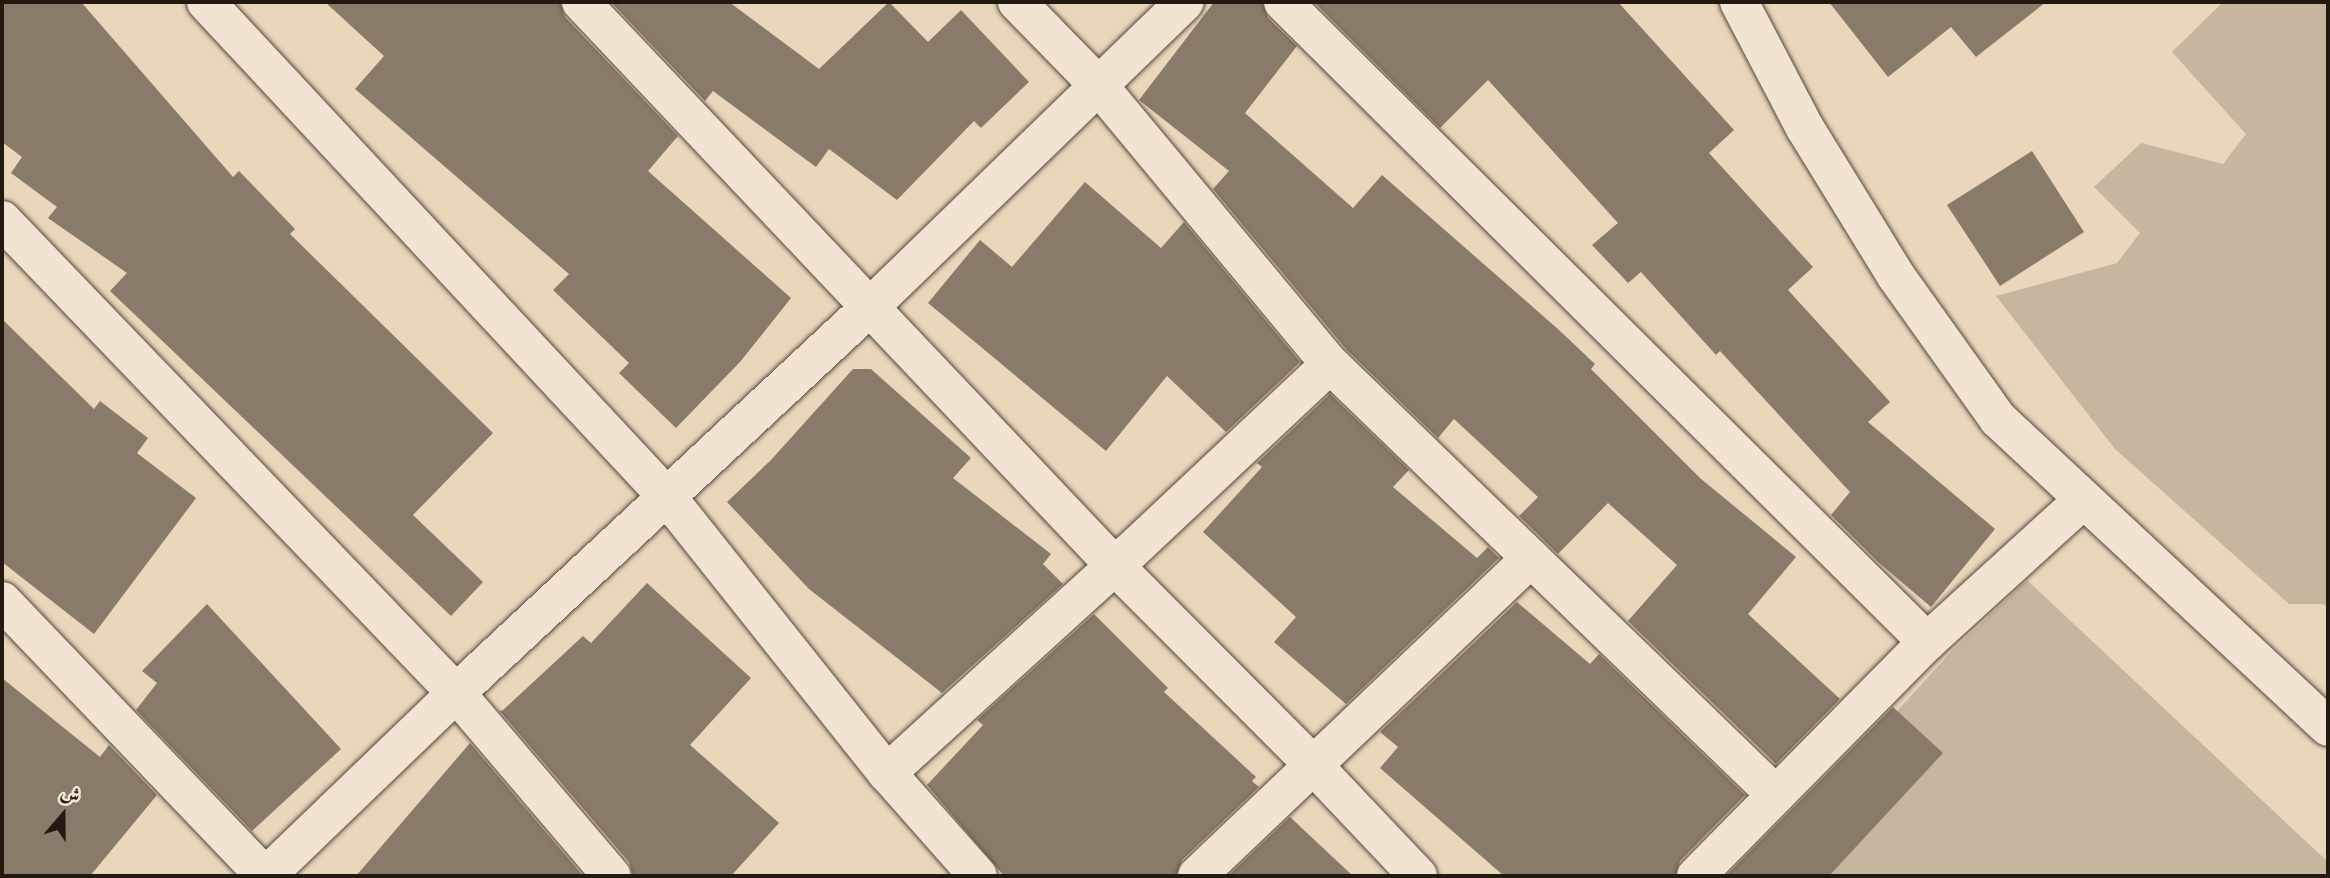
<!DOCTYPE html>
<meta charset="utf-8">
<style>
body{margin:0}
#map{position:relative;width:2330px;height:878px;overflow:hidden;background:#e9d6bb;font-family:"IM FELL DW Pica",Amiri,serif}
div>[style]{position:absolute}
.green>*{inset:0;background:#c7b69e}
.building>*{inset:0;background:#897b69}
.roads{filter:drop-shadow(0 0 2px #54483b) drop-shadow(0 0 2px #54483b)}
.minor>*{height:38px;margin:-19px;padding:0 19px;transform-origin:19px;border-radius:19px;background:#f1e4d3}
span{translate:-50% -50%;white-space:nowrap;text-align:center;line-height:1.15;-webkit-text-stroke:5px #f1e4d3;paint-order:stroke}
.frame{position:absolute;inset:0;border:4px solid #221910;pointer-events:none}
.north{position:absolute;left:28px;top:780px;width:70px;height:70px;-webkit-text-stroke:5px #f1e4d3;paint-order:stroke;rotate:20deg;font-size:19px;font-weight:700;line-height:28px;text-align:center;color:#221910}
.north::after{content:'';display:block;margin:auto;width:24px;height:32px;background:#221910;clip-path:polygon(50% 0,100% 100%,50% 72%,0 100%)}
</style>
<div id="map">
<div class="green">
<i style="clip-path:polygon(2223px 2px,2328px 2px,2328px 607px,2323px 604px,2289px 604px,2115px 449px,1996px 296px,2117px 263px,2140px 233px,2094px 187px,2141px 143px,2223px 164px,2246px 134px,2172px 52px)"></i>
<i style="clip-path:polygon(2027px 580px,2328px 862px,2328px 876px,1746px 876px,1953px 650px)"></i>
</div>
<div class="building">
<i style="clip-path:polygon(2px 2px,81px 2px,233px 177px,239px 171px,295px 229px,290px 234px,493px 433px,413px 515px,483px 582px,451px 616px,110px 291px,127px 273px,48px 218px,57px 207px,11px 173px,22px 157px,2px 142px)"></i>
<i style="clip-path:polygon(325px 2px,560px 2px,565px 17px,678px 136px,648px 171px,791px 298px,740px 362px,676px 428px,619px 373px,629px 363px,553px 290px,569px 274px,355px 89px,384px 56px)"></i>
<i style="clip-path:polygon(611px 2px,729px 2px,819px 69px,889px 2px,928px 42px,961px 10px,1029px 82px,981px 128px,974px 121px,897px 200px,829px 149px,816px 167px,713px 91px,705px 101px)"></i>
<i style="clip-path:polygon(1214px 2px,1262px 2px,1268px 18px,1297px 46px,1245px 113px,1353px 208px,1382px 175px,1559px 330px,1595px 364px,1591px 369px,1700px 478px,1796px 557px,1748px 614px,1840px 699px,1776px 764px,1628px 621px,1677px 565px,1608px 503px,1558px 554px,1519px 516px,1538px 497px,1454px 419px,1438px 438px,1346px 349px,1213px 189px,1229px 171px,1139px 100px)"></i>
<i style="clip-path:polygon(1314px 2px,1618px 2px,1734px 130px,1709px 153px,1813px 267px,1788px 290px,1890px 402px,1868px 422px,1995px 529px,1931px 607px,1878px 562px,1831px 515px,1850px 492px,1720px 351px,1716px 355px,1641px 272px,1628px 283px,1592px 245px,1618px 223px,1488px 80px,1440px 128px)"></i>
<i style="clip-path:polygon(1829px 2px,2046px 2px,1976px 57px,1951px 27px,1888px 77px)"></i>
<i style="clip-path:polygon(2032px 151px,2084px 232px,2000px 286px,1947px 205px)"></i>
<i style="clip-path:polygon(1085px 182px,1161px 248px,1184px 222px,1300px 362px,1226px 432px,1167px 376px,1106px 451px,928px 303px,980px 240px,1012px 267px)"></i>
<i style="clip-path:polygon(2px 319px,94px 409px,100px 401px,148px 438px,137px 453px,196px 498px,94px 634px,2px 562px)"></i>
<i style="clip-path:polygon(853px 369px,871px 369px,971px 458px,953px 478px,1051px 554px,1043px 564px,1063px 584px,942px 693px,809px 589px,727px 502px,771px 460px)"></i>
<i style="clip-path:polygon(1330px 394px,1409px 470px,1393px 487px,1477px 558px,1488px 547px,1499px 558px,1346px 704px,1274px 642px,1296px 617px,1203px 532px,1262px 467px,1257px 463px)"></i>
<i style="clip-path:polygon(647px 583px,751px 678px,690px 745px,779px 823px,731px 876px,633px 876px,629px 862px,499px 710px,502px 711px,583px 636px,591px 643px)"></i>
<i style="clip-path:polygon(1517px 602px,1590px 664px,1599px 654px,1745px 795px,1680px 861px,1675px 876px,1504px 876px,1380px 768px,1398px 747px,1380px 732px)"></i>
<i style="clip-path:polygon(207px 604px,341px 749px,252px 831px,136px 710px,157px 683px,142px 671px)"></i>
<i style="clip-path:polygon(1094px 614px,1168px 688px,1164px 692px,1256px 777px,1252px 781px,1259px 787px,1182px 860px,1176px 876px,1004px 876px,927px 785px,983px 725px,977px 720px)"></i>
<i style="clip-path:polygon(2px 678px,100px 757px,109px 745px,157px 795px,90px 876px,2px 876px)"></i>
<i style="clip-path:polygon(1893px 707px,1943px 753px,1829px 876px,1726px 876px)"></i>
<i style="clip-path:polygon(470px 743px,583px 876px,356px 876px)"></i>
<i style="clip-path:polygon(1290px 817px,1353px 876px,1228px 876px)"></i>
</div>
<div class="roads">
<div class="minor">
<i style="left:206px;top:2px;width:678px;rotate:47.03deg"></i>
<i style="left:668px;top:498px;width:352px;rotate:51.5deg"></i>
<i style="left:887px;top:773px;width:137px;rotate:48.5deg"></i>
<i style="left:581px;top:2px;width:777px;rotate:46.57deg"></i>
<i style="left:1115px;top:566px;width:284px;rotate:45.1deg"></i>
<i style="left:1315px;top:767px;width:150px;rotate:46.6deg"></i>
<i style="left:1017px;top:2px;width:117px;rotate:45.7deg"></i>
<i style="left:1099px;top:86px;width:361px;rotate:50.3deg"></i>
<i style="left:1330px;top:364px;width:620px;rotate:44.02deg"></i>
<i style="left:1283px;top:2px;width:908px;rotate:44.82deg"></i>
<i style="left:1739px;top:2px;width:142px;rotate:62.4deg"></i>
<i style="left:1805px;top:128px;width:174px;rotate:58.4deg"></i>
<i style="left:1896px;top:276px;width:176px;rotate:54.5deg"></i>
<i style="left:1998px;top:419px;width:451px;rotate:43deg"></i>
<i style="left:2px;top:220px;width:656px;rotate:46.17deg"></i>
<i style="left:456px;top:693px;width:240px;rotate:49.6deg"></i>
<i style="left:2px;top:601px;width:381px;rotate:46.3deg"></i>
<i style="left:887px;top:773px;width:326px;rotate:-42.3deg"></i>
<i style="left:1128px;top:554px;width:277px;rotate:-43.2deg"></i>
<i style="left:266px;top:876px;width:264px;rotate:-43.9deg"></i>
<i style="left:456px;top:693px;width:566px;rotate:-43deg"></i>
<i style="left:870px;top:307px;width:438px;rotate:-44.1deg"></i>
<i style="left:1197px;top:876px;width:461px;rotate:-43.6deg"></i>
<i style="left:1696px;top:876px;width:329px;rotate:-45.4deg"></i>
<i style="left:1927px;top:642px;width:212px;rotate:-42.3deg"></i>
</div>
</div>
<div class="frame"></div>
<div class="north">ش</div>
</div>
